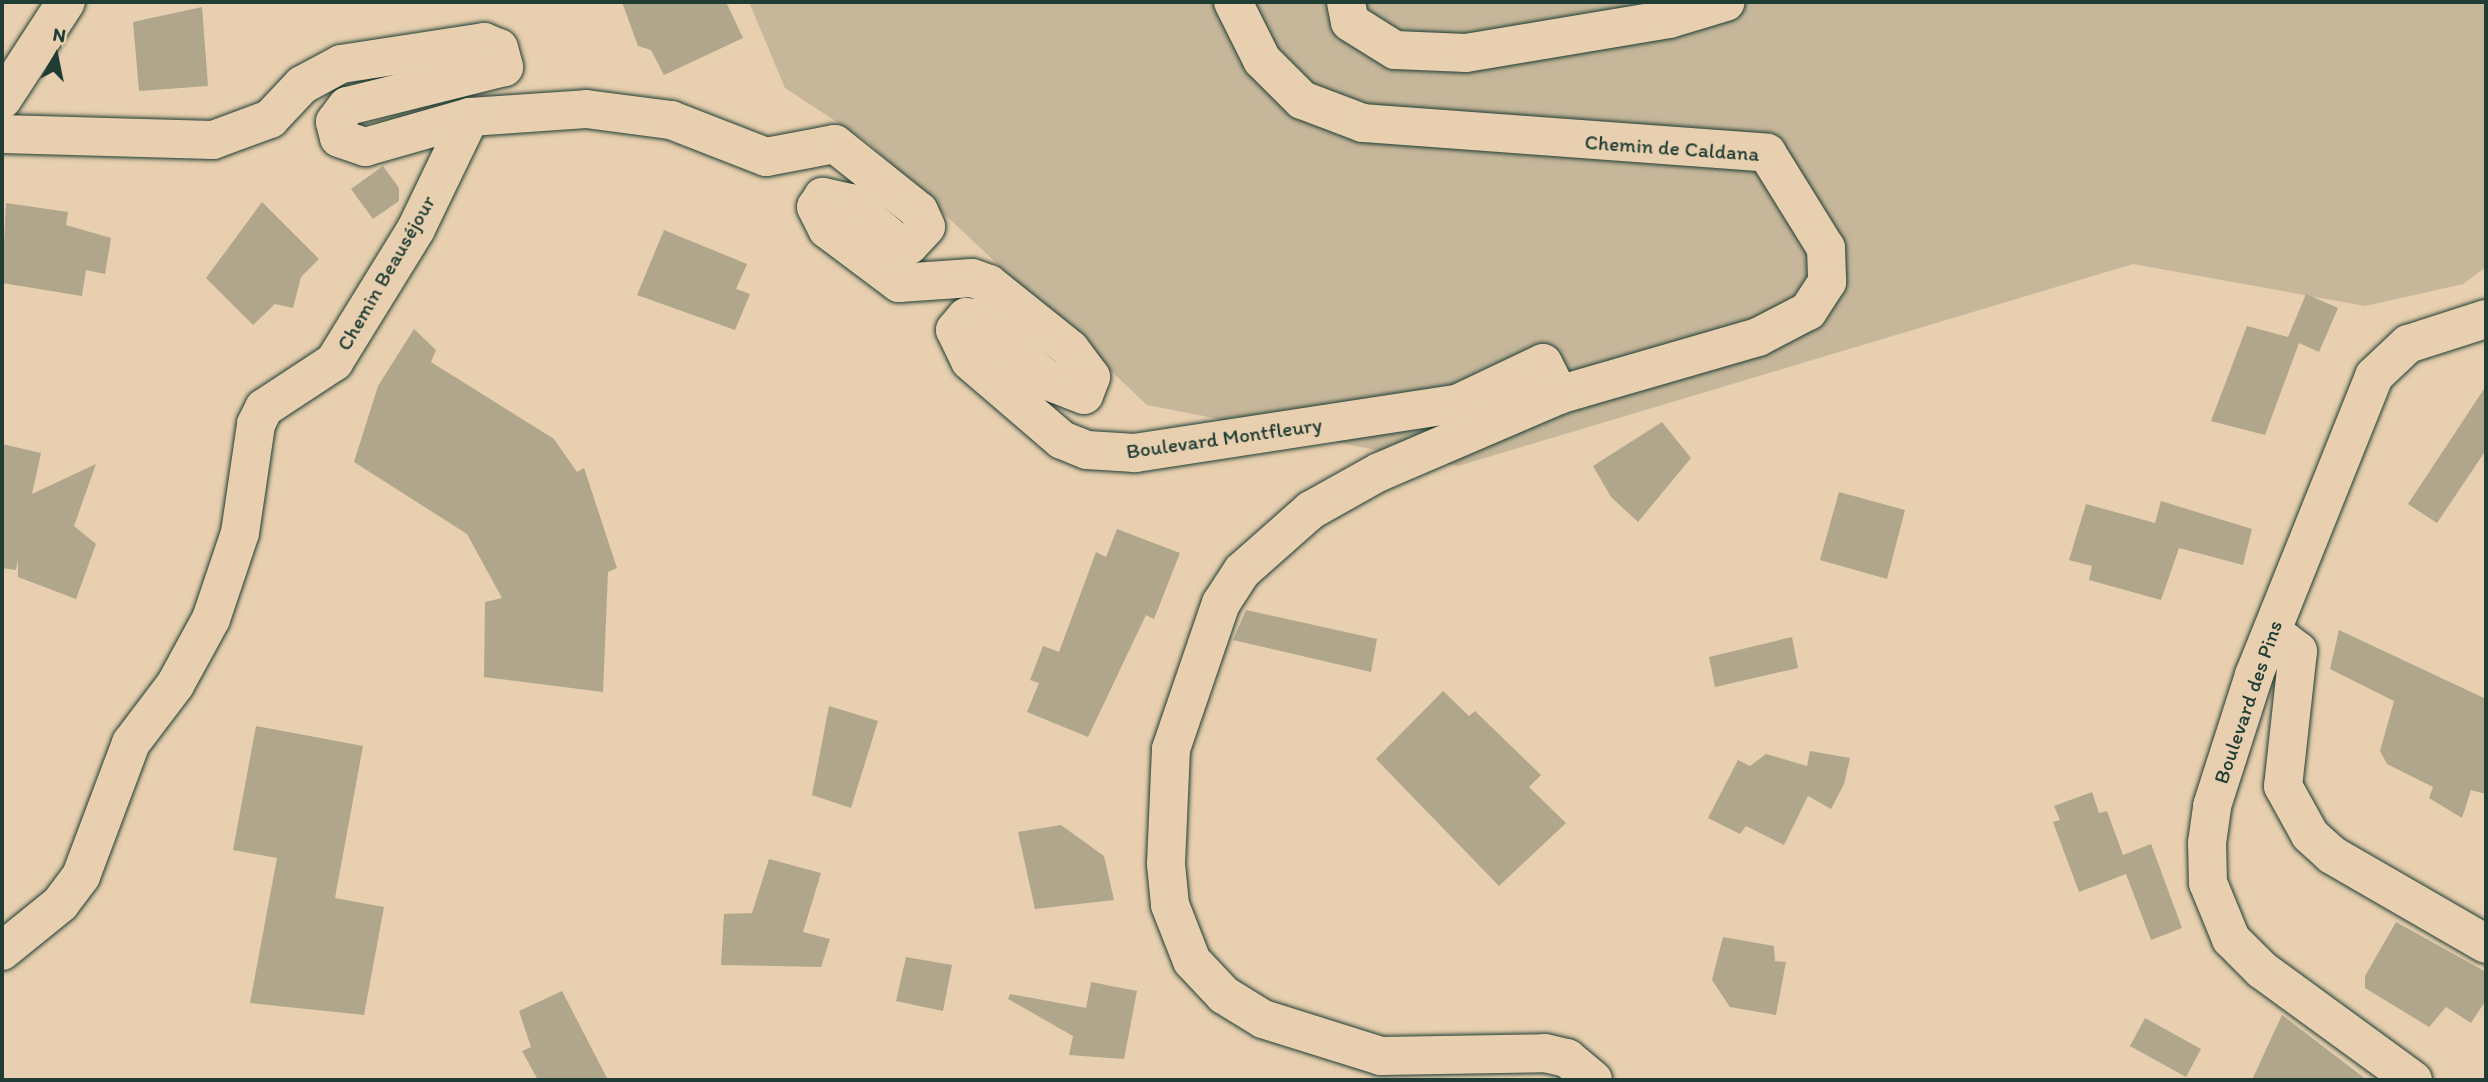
<!DOCTYPE html>
<meta charset="utf-8">
<style>
body{margin:0}
#map{position:relative;width:2488px;height:1082px;overflow:hidden;background:#e7cfaf;font-family:Itim,sans-serif}
div>[style]{position:absolute}
.green>*{inset:0;background:#c6b79a}
.building>*{inset:0;background:#b0a68c}
.roads{filter:drop-shadow(0 0 2px #1f3d34) drop-shadow(0 0 2px #1f3d34)}
.minor>*{height:38px;margin:-19px;padding:0 19px;transform-origin:19px;border-radius:19px;background:#e7cfaf}
span{translate:-50% -50%;white-space:nowrap;text-align:center;line-height:1.15;-webkit-text-stroke:6px #e7cfaf;paint-order:stroke}
.street-label{font-size:21px;color:#1f3d34}
.frame{position:absolute;inset:0;border:4px solid #1f3d34;pointer-events:none}
.north{position:absolute;left:21px;top:21px;width:70px;height:70px;-webkit-text-stroke:5px #e7cfaf;paint-order:stroke;rotate:9deg;font-size:19px;font-weight:700;line-height:28px;text-align:center;color:#1f3d34}
.north::after{content:'';display:block;margin:auto;width:24px;height:32px;background:#1f3d34;clip-path:polygon(50% 0,100% 100%,50% 72%,0 100%)}
</style>
<div id="map">
<div class="green">
<i style="clip-path:polygon(749px 2px,2486px 2px,2486px 267px,2463px 284px,2365px 306px,2133px 264px,1458px 466px,1147px 405px,869px 143px,785px 88px)"></i>
</div>
<div class="building">
<i style="clip-path:polygon(622px 2px,726px 2px,743px 38px,664px 75px,651px 50px,638px 46px)"></i>
<i style="clip-path:polygon(202px 7px,208px 86px,139px 91px,133px 22px)"></i>
<i style="clip-path:polygon(383px 166px,399px 188px,399px 201px,373px 219px,351px 189px)"></i>
<i style="clip-path:polygon(262px 202px,319px 259px,301px 277px,293px 308px,275px 304px,253px 325px,206px 278px)"></i>
<i style="clip-path:polygon(6px 203px,68px 212px,66px 225px,111px 238px,105px 274px,86px 270px,82px 296px,2px 283px)"></i>
<i style="clip-path:polygon(664px 230px,747px 264px,736px 289px,750px 294px,735px 330px,637px 295px)"></i>
<i style="clip-path:polygon(2306px 294px,2338px 308px,2319px 352px,2299px 343px,2265px 435px,2211px 421px,2247px 326px,2288px 337px)"></i>
<i style="clip-path:polygon(414px 329px,436px 350px,431px 362px,554px 439px,577px 472px,584px 468px,617px 568px,608px 572px,603px 692px,484px 677px,485px 602px,502px 598px,467px 534px,354px 462px,378px 386px)"></i>
<i style="clip-path:polygon(2486px 386px,2486px 450px,2437px 523px,2408px 504px)"></i>
<i style="clip-path:polygon(1662px 422px,1691px 458px,1638px 522px,1611px 497px,1593px 466px)"></i>
<i style="clip-path:polygon(2px 444px,41px 453px,32px 494px,96px 464px,74px 526px,96px 544px,76px 599px,18px 577px,18px 559px,16px 570px,2px 568px)"></i>
<i style="clip-path:polygon(1839px 492px,1905px 510px,1887px 579px,1820px 560px)"></i>
<i style="clip-path:polygon(2161px 501px,2252px 529px,2243px 565px,2179px 548px,2161px 600px,2089px 580px,2092px 566px,2069px 560px,2086px 504px,2155px 523px)"></i>
<i style="clip-path:polygon(1117px 529px,1180px 553px,1154px 619px,1146px 615px,1088px 737px,1027px 712px,1039px 683px,1030px 680px,1043px 646px,1059px 652px,1096px 552px,1106px 557px)"></i>
<i style="clip-path:polygon(1246px 610px,1377px 639px,1371px 672px,1233px 640px)"></i>
<i style="clip-path:polygon(2339px 630px,2486px 699px,2486px 794px,2471px 790px,2462px 818px,2429px 798px,2433px 787px,2387px 764px,2380px 751px,2394px 701px,2330px 669px)"></i>
<i style="clip-path:polygon(1792px 637px,1798px 668px,1715px 687px,1709px 657px)"></i>
<i style="clip-path:polygon(1443px 691px,1469px 716px,1475px 711px,1541px 775px,1529px 787px,1566px 823px,1499px 886px,1376px 759px)"></i>
<i style="clip-path:polygon(829px 706px,878px 721px,851px 808px,812px 795px)"></i>
<i style="clip-path:polygon(256px 726px,363px 746px,335px 898px,384px 907px,364px 1015px,250px 1003px,277px 858px,233px 850px)"></i>
<i style="clip-path:polygon(1810px 751px,1850px 758px,1844px 784px,1831px 809px,1808px 796px,1784px 845px,1746px 826px,1740px 834px,1708px 818px,1738px 760px,1750px 766px,1766px 754px,1807px 766px)"></i>
<i style="clip-path:polygon(2092px 792px,2099px 813px,2107px 811px,2123px 855px,2151px 844px,2182px 928px,2151px 940px,2126px 874px,2079px 892px,2053px 822px,2060px 820px,2054px 806px)"></i>
<i style="clip-path:polygon(1061px 825px,1104px 856px,1114px 900px,1035px 909px,1018px 832px)"></i>
<i style="clip-path:polygon(769px 859px,821px 873px,803px 932px,830px 939px,821px 967px,721px 965px,724px 914px,752px 913px)"></i>
<i style="clip-path:polygon(2396px 922px,2486px 972px,2486px 1000px,2471px 1023px,2446px 1007px,2429px 1027px,2365px 988px,2365px 976px)"></i>
<i style="clip-path:polygon(1723px 937px,1774px 946px,1775px 961px,1786px 962px,1776px 1015px,1730px 1007px,1712px 980px)"></i>
<i style="clip-path:polygon(906px 957px,952px 965px,943px 1011px,896px 1001px)"></i>
<i style="clip-path:polygon(1091px 982px,1137px 991px,1124px 1059px,1069px 1055px,1073px 1036px,1008px 999px,1010px 994px,1086px 1008px)"></i>
<i style="clip-path:polygon(562px 991px,594px 1053px,608px 1080px,538px 1080px,522px 1051px,531px 1047px,519px 1011px)"></i>
<i style="clip-path:polygon(2282px 1015px,2367px 1080px,2252px 1080px)"></i>
<i style="clip-path:polygon(2145px 1018px,2201px 1049px,2186px 1077px,2130px 1046px)"></i>
</div>
<div class="roads">
<div class="minor">
<i style="left:1233px;top:2px;width:65px;rotate:63.4deg"></i>
<i style="left:1262px;top:60px;width:57px;rotate:45deg"></i>
<i style="left:1302px;top:100px;width:65px;rotate:20.7deg"></i>
<i style="left:1363px;top:123px;width:405px;rotate:4.2deg"></i>
<i style="left:1767px;top:153px;width:112px;rotate:58.2deg"></i>
<i style="left:1826px;top:248px;width:34px;rotate:88deg"></i>
<i style="left:1827px;top:282px;width:35px;rotate:123deg"></i>
<i style="left:1808px;top:311px;width:56px;rotate:152.5deg"></i>
<i style="left:1758px;top:337px;width:207px;rotate:163.8deg"></i>
<i style="left:1346px;top:2px;width:20px;rotate:79deg"></i>
<i style="left:1350px;top:22px;width:53px;rotate:31.9deg"></i>
<i style="left:1395px;top:50px;width:71px;rotate:2.4deg"></i>
<i style="left:1466px;top:53px;width:206px;rotate:-9.5deg"></i>
<i style="left:1669px;top:19px;width:59px;rotate:-16.6deg"></i>
<i style="left:2px;top:100px;width:117px;rotate:-56.9deg"></i>
<i style="left:2px;top:134px;width:211px;rotate:1.6deg"></i>
<i style="left:213px;top:140px;width:61px;rotate:-20.2deg"></i>
<i style="left:270px;top:119px;width:47px;rotate:-46.7deg"></i>
<i style="left:302px;top:85px;width:44px;rotate:-28.3deg"></i>
<i style="left:341px;top:64px;width:145px;rotate:-8.7deg"></i>
<i style="left:484px;top:42px;width:16px;rotate:22deg"></i>
<i style="left:499px;top:48px;width:20px;rotate:75deg"></i>
<i style="left:504px;top:67px;width:162px;rotate:166deg"></i>
<i style="left:347px;top:106px;width:20px;rotate:127deg"></i>
<i style="left:335px;top:122px;width:16px;rotate:76deg"></i>
<i style="left:339px;top:138px;width:28px;rotate:19deg"></i>
<i style="left:365px;top:147px;width:109px;rotate:-15.9deg"></i>
<i style="left:470px;top:117px;width:116px;rotate:-3.9deg"></i>
<i style="left:586px;top:109px;width:86px;rotate:7.4deg"></i>
<i style="left:671px;top:120px;width:102px;rotate:21.3deg"></i>
<i style="left:766px;top:157px;width:70px;rotate:-10.7deg"></i>
<i style="left:835px;top:144px;width:107px;rotate:38.6deg"></i>
<i style="left:919px;top:211px;width:17px;rotate:66deg"></i>
<i style="left:926px;top:227px;width:25px;rotate:133deg"></i>
<i style="left:909px;top:245px;width:12px;rotate:-171deg"></i>
<i style="left:897px;top:243px;width:62px;rotate:-139.6deg"></i>
<i style="left:850px;top:203px;width:28px;rotate:-167deg"></i>
<i style="left:823px;top:197px;width:12px;rotate:125deg"></i>
<i style="left:816px;top:207px;width:25px;rotate:63deg"></i>
<i style="left:827px;top:229px;width:90px;rotate:36.9deg"></i>
<i style="left:899px;top:283px;width:73px;rotate:-3.9deg"></i>
<i style="left:972px;top:278px;width:18px;rotate:19deg"></i>
<i style="left:989px;top:284px;width:104px;rotate:38.7deg"></i>
<i style="left:1070px;top:349px;width:35px;rotate:53deg"></i>
<i style="left:1091px;top:377px;width:19px;rotate:111deg"></i>
<i style="left:1084px;top:395px;width:36px;rotate:-159deg"></i>
<i style="left:1050px;top:382px;width:99px;rotate:-139.5deg"></i>
<i style="left:975px;top:318px;width:9px;rotate:-174deg"></i>
<i style="left:966px;top:317px;width:17px;rotate:130deg"></i>
<i style="left:955px;top:330px;width:34px;rotate:64deg"></i>
<i style="left:970px;top:361px;width:121px;rotate:40.7deg"></i>
<i style="left:1062px;top:440px;width:27px;rotate:22deg"></i>
<i style="left:1087px;top:450px;width:48px;rotate:3.6deg"></i>
<i style="left:1135px;top:453px;width:326px;rotate:-8.7deg"></i>
<i style="left:1457px;top:404px;width:95px;rotate:-25.5deg"></i>
<i style="left:1543px;top:363px;width:36px;rotate:63deg"></i>
<i style="left:1559px;top:395px;width:196px;rotate:156.8deg"></i>
<i style="left:1379px;top:472px;width:78px;rotate:150.8deg"></i>
<i style="left:1311px;top:510px;width:92px;rotate:138.5deg"></i>
<i style="left:1242px;top:571px;width:38px;rotate:123deg"></i>
<i style="left:1221px;top:603px;width:154px;rotate:108.9deg"></i>
<i style="left:1171px;top:749px;width:115px;rotate:92.5deg"></i>
<i style="left:1166px;top:864px;width:41px;rotate:84.4deg"></i>
<i style="left:1170px;top:905px;width:60px;rotate:68.6deg"></i>
<i style="left:1192px;top:961px;width:47px;rotate:46.7deg"></i>
<i style="left:1224px;top:995px;width:46px;rotate:31.6deg"></i>
<i style="left:1263px;top:1019px;width:124px;rotate:17.4deg"></i>
<i style="left:1381px;top:1056px;width:164px;rotate:-1deg"></i>
<i style="left:1545px;top:1053px;width:23px;rotate:13deg"></i>
<i style="left:1567px;top:1058px;width:34px;rotate:40deg"></i>
<i style="left:2272px;top:631px;width:33px;rotate:38deg"></i>
<i style="left:2298px;top:651px;width:136px;rotate:96.3deg"></i>
<i style="left:2283px;top:786px;width:56px;rotate:61.1deg"></i>
<i style="left:2310px;top:835px;width:30px;rotate:42deg"></i>
<i style="left:2332px;top:855px;width:178px;rotate:30deg"></i>
<i style="left:2px;top:951px;width:75px;rotate:-39deg"></i>
<i style="left:60px;top:904px;width:35px;rotate:-53deg"></i>
<i style="left:81px;top:876px;width:142px;rotate:-69.4deg"></i>
<i style="left:131px;top:743px;width:73px;rotate:-52.8deg"></i>
<i style="left:175px;top:685px;width:75px;rotate:-61.4deg"></i>
<i style="left:211px;top:619px;width:91px;rotate:-71.4deg"></i>
<i style="left:240px;top:533px;width:110px;rotate:-81.6deg"></i>
<i style="left:256px;top:424px;width:18px;rotate:-63deg"></i>
<i style="left:264px;top:408px;width:84px;rotate:-33.3deg"></i>
<i style="left:334px;top:362px;width:156px;rotate:-58.3deg"></i>
<i style="left:416px;top:229px;width:124px;rotate:-64.3deg"></i>
<i style="left:2413px;top:1080px;width:187px;rotate:-143.9deg"></i>
<i style="left:2262px;top:970px;width:44px;rotate:-135deg"></i>
<i style="left:2231px;top:939px;width:61px;rotate:-112.3deg"></i>
<i style="left:2208px;top:883px;width:40px;rotate:-91.4deg"></i>
<i style="left:2207px;top:843px;width:37px;rotate:-82deg"></i>
<i style="left:2212px;top:806px;width:138px;rotate:-72.2deg"></i>
<i style="left:2254px;top:675px;width:322px;rotate:-68.1deg"></i>
<i style="left:2374px;top:376px;width:47px;rotate:-43.3deg"></i>
<i style="left:2408px;top:344px;width:82px;rotate:-17.8deg"></i>
</div>
</div>
<div class="street-label">
<span style="left:1672px;top:148px;rotate:4deg">Chemin de Caldana</span>
<span style="left:386px;top:273px;rotate:-60deg">Chemin Beauséjour</span>
<span style="left:1224px;top:438px;rotate:-8deg">Boulevard Montfleury</span>
<span style="left:2248px;top:702px;rotate:-71deg">Boulevard des Pins</span>
</div>
<div class="frame"></div>
<div class="north">N</div>
</div>
